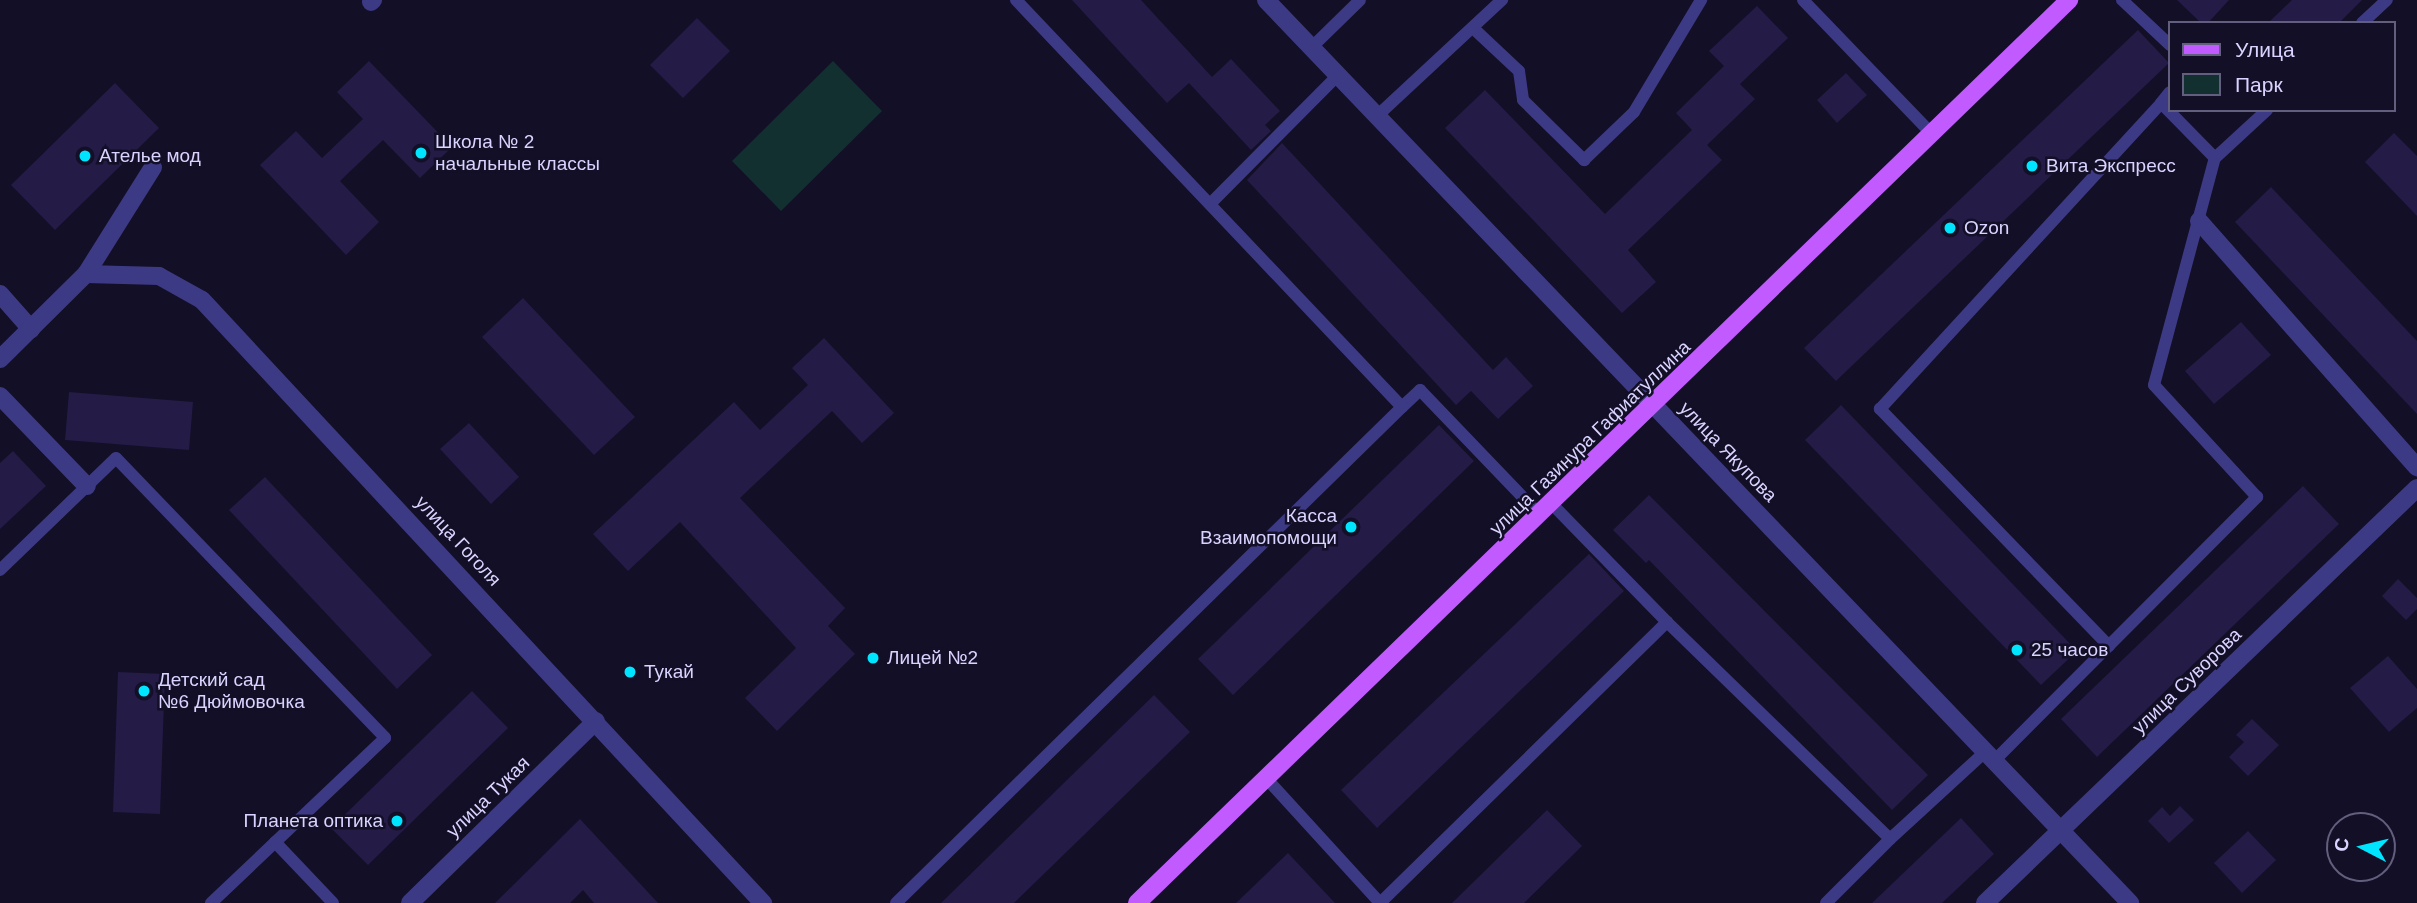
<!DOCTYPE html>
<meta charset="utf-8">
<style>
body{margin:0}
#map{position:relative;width:2417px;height:903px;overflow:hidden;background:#130f26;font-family:Helvetica,sans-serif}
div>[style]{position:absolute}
.green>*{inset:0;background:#12302f}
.building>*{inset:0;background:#241b47}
.lane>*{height:12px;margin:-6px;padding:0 6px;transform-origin:6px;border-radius:6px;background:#3d3a85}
.street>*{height:18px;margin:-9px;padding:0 9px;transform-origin:9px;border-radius:9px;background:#3d3a85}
.primary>*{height:18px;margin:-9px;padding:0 9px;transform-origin:9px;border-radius:9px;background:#c25bff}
.dots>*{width:19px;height:19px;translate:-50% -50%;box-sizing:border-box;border:4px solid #130f26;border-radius:50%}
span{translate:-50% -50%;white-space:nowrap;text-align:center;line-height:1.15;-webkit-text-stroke:5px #130f26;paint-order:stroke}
.poi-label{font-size:19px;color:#d9d4ff}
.left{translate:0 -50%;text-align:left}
.right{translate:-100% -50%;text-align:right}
.street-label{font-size:19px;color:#d9d4ff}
.legend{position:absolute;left:2168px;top:21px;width:228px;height:91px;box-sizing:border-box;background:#130f26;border:2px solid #625e7d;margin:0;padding:9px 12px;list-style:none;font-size:21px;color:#d9d4ff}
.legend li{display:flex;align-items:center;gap:14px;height:35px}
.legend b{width:35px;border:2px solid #625e7d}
.north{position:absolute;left:2326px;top:812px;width:70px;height:70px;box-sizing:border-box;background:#130f26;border:2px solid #625e7d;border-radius:50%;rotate:277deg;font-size:19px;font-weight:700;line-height:28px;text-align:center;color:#d9d4ff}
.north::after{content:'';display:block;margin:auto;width:24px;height:32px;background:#00e5ff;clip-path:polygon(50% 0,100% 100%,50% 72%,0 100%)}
</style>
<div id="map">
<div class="green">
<i style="clip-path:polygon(833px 61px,882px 111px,781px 211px,732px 161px)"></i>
</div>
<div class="building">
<i style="clip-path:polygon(1072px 0,1141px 0,1212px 77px,1231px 59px,1280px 111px,1265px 125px,1271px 131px,1251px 150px,1189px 83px,1167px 103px)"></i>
<i style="clip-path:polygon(2177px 0,2229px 0,2208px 23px,2201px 23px)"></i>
<i style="clip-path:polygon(2292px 0,2362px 0,2339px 23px,2268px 23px)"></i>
<i style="clip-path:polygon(1757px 6px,1788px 38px,1740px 84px,1755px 99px,1707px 145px,1722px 160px,1628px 250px,1656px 282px,1622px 313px,1445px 128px,1485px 90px,1605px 214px,1692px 130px,1676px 113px,1724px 66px,1709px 51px)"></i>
<i style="clip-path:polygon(697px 18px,730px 51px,683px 98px,650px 65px)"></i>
<i style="clip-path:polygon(2138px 30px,2169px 63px,1836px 381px,1804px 348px)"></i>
<i style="clip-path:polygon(369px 61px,452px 147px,420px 178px,383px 140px,340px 181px,379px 222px,346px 255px,260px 165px,296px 131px,322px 158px,363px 119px,337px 92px)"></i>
<i style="clip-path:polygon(1846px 73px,1867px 95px,1837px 123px,1817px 100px)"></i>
<i style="clip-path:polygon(115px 83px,159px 128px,55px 230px,11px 185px)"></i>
<i style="clip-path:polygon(2394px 133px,2417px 156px,2417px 216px,2365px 162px)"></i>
<i style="clip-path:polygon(1282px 143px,1493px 370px,1506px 357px,1533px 386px,1498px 419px,1471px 391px,1456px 405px,1247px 180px)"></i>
<i style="clip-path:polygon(2271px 187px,2417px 341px,2417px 414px,2235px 222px)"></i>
<i style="clip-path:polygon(523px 298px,635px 417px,594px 455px,482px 337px)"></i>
<i style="clip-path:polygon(2241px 322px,2271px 355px,2214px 404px,2185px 371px)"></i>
<i style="clip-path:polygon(824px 338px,894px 413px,862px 443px,832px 411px,740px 498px,845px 608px,828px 626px,855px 654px,777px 731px,745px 698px,796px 648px,680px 522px,628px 571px,593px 534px,734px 402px,760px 430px,808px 385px,792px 368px)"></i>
<i style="clip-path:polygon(69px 392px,193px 402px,189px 450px,65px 440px)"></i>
<i style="clip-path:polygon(1841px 405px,2077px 651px,2041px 685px,1805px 440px)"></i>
<i style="clip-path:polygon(469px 423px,519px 477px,491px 504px,440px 449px)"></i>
<i style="clip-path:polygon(1439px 425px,1474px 461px,1233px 695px,1198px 659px)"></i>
<i style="clip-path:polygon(13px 451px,46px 486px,0 529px,0 463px)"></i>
<i style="clip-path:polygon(265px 477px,432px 655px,397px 689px,229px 510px)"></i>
<i style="clip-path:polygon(2303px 486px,2339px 524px,2097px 757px,2061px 719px)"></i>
<i style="clip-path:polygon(1649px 495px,1928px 775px,1892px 810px,1649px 560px,1646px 563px,1613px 530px)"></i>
<i style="clip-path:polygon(1589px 554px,1624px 591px,1377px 828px,1341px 790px)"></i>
<i style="clip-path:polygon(2398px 579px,2417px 598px,2417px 609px,2406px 620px,2382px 596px)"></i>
<i style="clip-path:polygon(2388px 656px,2417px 689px,2417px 708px,2389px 732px,2350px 688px)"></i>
<i style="clip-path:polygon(118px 672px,165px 674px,160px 814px,113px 812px)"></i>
<i style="clip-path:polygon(472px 691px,508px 728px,368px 865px,331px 828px)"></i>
<i style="clip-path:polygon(1154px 695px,1190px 732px,1014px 903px,941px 903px)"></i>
<i style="clip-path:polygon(2252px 719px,2279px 745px,2248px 776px,2229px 757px,2244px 742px,2236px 735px)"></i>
<i style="clip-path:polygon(2180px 806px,2194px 820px,2169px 843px,2148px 821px,2162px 807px,2170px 816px)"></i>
<i style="clip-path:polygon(1547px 810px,1582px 846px,1524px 903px,1452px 903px)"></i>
<i style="clip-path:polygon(1961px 818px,1994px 854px,1942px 903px,1872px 903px)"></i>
<i style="clip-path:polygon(580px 819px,658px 903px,594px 903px,583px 890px,570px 903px,495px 903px)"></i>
<i style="clip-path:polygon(2248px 831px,2276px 860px,2242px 893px,2214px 863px)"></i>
<i style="clip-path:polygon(1288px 853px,1335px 903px,1236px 903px)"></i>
</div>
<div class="lane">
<i style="left:1803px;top:0;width:186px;rotate:46.1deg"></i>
<i style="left:2122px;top:0;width:66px;rotate:43.2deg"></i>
<i style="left:2362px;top:23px;width:34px;rotate:-43deg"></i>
<i style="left:1473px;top:28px;width:63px;rotate:43.1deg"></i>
<i style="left:1519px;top:71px;width:29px;rotate:82deg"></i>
<i style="left:1523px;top:100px;width:86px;rotate:44.5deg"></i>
<i style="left:1584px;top:160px;width:69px;rotate:-43.8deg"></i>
<i style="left:1634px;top:112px;width:131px;rotate:-59.1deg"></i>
<i style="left:1312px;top:47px;width:67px;rotate:-44.4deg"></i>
<i style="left:1377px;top:116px;width:171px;rotate:-42.9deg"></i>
<i style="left:2215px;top:158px;width:71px;rotate:-42.7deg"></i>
<i style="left:1210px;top:204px;width:182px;rotate:-45.2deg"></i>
<i style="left:1402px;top:407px;width:25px;rotate:-43deg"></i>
<i style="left:1420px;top:390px;width:173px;rotate:46.2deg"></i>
<i style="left:0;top:570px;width:161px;rotate:-44deg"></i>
<i style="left:116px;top:458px;width:388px;rotate:46.1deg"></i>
<i style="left:385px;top:738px;width:240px;rotate:136.5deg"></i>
<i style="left:1667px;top:622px;width:311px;rotate:44.2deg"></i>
<i style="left:1890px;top:839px;width:129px;rotate:-42.5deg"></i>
<i style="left:2109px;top:646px;width:330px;rotate:-134deg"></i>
<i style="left:1880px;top:409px;width:415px;rotate:-47.4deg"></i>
<i style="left:1994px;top:761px;width:373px;rotate:-45.1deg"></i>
<i style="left:2257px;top:497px;width:152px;rotate:-132.6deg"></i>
<i style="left:2154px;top:385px;width:235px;rotate:-75deg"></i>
<i style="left:2215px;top:158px;width:77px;rotate:-134.5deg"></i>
<i style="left:2161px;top:103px;width:14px;rotate:-51deg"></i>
<i style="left:1266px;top:778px;width:169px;rotate:47.6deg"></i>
<i style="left:275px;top:842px;width:84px;rotate:46.4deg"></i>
<i style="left:896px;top:903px;width:709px;rotate:-44.43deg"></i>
<i style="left:1402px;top:407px;width:561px;rotate:-133.48deg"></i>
<i style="left:1380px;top:903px;width:402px;rotate:-44.4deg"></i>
<i style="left:1667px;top:622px;width:165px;rotate:-134.3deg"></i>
<i style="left:1826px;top:903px;width:91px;rotate:-45deg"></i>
</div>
<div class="street">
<i style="left:1266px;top:0;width:1250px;rotate:46.26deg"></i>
<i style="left:371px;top:2px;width:3px;rotate:-45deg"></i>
<i style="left:2199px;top:221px;width:329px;rotate:48.5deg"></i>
<i style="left:86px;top:274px;width:73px;rotate:1.6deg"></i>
<i style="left:159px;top:276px;width:49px;rotate:29.2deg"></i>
<i style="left:202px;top:300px;width:824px;rotate:47.07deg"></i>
<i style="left:0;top:294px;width:47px;rotate:48.5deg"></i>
<i style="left:0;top:359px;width:121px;rotate:-44.7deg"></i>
<i style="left:86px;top:274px;width:126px;rotate:-57.9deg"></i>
<i style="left:0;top:396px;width:125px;rotate:46deg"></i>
<i style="left:410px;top:903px;width:260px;rotate:-44.4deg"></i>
<i style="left:1985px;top:903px;width:599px;rotate:-43.85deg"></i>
</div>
<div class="primary">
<i style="left:1137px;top:903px;width:1298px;rotate:-44.09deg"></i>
</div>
<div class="dots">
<i style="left:421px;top:153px;background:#00e5ff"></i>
<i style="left:85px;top:156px;background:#00e5ff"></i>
<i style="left:2032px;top:166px;background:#00e5ff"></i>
<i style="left:1950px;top:228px;background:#00e5ff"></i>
<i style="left:1351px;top:527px;background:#00e5ff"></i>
<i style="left:2017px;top:650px;background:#00e5ff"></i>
<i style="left:873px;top:658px;background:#00e5ff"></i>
<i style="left:630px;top:672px;background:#00e5ff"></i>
<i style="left:144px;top:691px;background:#00e5ff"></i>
<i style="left:397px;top:821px;background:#00e5ff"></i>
</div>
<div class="poi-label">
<span class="left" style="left:435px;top:153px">Школа № 2<br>начальные классы</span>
<span class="left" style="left:99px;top:156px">Ателье мод</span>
<span class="left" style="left:2046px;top:166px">Вита Экспресс</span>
<span class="left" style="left:1964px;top:228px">Ozon</span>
<span class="right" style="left:1337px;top:527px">Касса<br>Взаимопомощи</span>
<span class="left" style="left:2031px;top:650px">25 часов</span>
<span class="left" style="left:887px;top:658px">Лицей №2</span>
<span class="left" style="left:644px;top:672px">Тукай</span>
<span class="left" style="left:158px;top:691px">Детский сад<br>№6 Дюймовочка</span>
<span class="right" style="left:383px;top:821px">Планета оптика</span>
</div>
<div class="street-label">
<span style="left:1590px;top:438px;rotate:-44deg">улица Газинура Гафиатуллина</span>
<span style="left:1728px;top:452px;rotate:46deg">улица Якупова</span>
<span style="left:458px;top:541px;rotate:47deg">улица Гоголя</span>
<span style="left:2187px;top:681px;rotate:-44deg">улица Суворова</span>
<span style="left:488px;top:797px;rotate:-44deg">улица Тукая</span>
</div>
<ul class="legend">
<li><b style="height:9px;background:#c25bff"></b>Улица</li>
<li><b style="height:19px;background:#12302f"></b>Парк</li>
</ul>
<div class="north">С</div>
</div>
